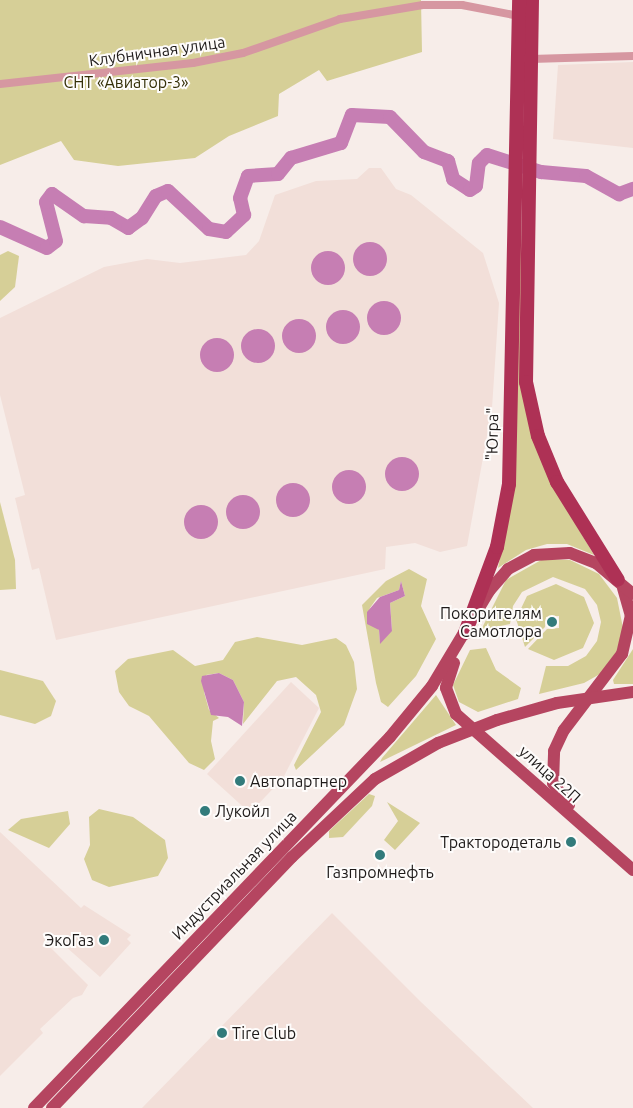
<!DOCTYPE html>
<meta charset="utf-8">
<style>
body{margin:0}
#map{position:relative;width:633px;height:1108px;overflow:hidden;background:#f7ede9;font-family:Ubuntu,sans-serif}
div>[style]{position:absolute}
.built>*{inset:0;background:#f2dfd9}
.green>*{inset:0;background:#d6cf97}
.water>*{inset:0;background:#c67eb3}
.round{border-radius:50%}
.river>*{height:14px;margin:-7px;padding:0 7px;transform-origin:7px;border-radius:7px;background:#c67eb3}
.minor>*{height:8px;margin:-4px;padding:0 4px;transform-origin:4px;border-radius:4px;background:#d697a1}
.primary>*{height:12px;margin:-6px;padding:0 6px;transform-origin:6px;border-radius:6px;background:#b54560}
.trunk>*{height:14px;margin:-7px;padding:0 7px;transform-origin:7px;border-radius:7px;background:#ae3155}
.dots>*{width:14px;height:14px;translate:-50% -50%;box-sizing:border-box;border:2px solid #fefcfb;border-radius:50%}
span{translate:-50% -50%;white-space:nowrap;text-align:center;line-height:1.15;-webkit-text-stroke:4px #fefcfb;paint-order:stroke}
.street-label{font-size:16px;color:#1e1a19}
.park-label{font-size:16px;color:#353008}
.poi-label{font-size:16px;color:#1e1a19}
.right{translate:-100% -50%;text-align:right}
.left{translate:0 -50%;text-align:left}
</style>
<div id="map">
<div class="built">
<i style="clip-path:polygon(633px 62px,633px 148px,553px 139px,558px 65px)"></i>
<i style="clip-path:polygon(369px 168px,381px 168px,396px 189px,411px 195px,483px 253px,499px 303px,492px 408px,467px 546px,440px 552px,415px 543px,386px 547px,385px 569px,56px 640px,39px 568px,32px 570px,15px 498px,25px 495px,0 395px,0 318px,104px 267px,147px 259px,180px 263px,246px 255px,259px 241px,275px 195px,316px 181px,357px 179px)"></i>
<i style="clip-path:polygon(291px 682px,319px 708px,283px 778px,250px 813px,207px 774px)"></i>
<i style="clip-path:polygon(0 832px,81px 908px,84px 905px,131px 935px,127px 939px,131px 943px,100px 977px,56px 938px,49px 946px,88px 985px,82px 995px,73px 998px,40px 1029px,43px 1033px,0 1076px)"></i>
<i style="clip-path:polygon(332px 913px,421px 1002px,533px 1108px,142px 1108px)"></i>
</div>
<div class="green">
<i style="clip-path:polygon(0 0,421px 0,422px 52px,327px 81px,319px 70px,279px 94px,278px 116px,229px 136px,195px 158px,118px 166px,74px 160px,61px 141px,0 165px)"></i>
<i style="clip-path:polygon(521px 195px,523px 398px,553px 486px,594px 555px,567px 544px,547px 544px,526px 550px,498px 568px,514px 488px)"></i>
<i style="clip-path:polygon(8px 251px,19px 256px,15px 287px,0 301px,0 255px)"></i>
<i style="clip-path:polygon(0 502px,15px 560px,16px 589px,0 590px)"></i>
<i style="clip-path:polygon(543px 559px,570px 560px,599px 574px,617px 598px,623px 628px,617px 651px,600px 674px,584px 683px,539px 694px,546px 666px,568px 666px,586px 656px,597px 641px,601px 622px,597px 605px,585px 589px,553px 577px,522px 592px,513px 606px,510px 624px,481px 630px,506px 580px)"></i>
<i style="clip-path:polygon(evenodd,409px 569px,427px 579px,421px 606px,436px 639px,416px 676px,388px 707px,381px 702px,376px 683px,362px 605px,386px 581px,409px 569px,401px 581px,405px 596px,390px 603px,392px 630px,380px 643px,379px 630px,367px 619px,370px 608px,377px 598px,399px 590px,401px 581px)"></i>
<i style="clip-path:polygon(556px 584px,584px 597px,594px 623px,583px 648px,554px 660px,528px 649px,547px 629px,559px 628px,559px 616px,546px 617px,545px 627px,525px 647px,516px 619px,527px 596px)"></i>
<i style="clip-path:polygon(257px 637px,302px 645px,336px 638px,346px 645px,354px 662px,357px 689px,344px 725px,296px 770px,294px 765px,321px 712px,316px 695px,296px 677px,277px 681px,243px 724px,244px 702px,233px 680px,219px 673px,206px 675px,204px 692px,209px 710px,219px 718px,213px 721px,211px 741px,215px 759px,204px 770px,189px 763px,149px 716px,129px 706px,119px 692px,115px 671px,128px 659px,173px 650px,195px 666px,223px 660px,235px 642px)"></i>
<i style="clip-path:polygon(486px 648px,496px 670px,521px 688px,518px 699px,478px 712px,459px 702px,453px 685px,470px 650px)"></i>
<i style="clip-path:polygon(633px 649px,633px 684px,614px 684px,613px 680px)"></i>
<i style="clip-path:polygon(0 670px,43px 681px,56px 701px,51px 716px,35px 724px,0 715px)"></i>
<i style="clip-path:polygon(436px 695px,456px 725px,380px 762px,382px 758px)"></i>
<i style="clip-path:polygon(369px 794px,375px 796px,372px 806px,343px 837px,329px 838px,329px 831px)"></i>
<i style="clip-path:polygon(387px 802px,420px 823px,395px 850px,384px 840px,398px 821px)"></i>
<i style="clip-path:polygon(99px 809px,133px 817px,165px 840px,168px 858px,158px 876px,109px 887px,92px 880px,84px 859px,90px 845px,89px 817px)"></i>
<i style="clip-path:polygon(68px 811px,70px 824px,49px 848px,8px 830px,21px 819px)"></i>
</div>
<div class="water">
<i class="round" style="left:353px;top:242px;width:34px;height:34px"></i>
<i class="round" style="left:311px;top:251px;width:34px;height:34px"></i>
<i class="round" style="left:367px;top:301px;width:34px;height:34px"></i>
<i class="round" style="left:326px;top:310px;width:34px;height:34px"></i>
<i class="round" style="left:282px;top:319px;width:34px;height:34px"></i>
<i class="round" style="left:241px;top:329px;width:34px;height:34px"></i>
<i class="round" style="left:200px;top:338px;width:34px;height:34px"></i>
<i class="round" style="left:385px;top:457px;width:34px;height:34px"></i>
<i class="round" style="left:332px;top:470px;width:34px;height:34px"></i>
<i class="round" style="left:276px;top:483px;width:34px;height:34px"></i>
<i class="round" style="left:226px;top:495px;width:34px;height:34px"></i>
<i class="round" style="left:184px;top:505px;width:34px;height:34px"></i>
<i style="clip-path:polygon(401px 581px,405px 596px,390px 603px,392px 631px,380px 644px,379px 630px,367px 624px,367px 612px,380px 597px,399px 590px)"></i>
<i style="clip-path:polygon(219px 673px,233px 680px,244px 702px,242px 726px,228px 717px,211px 715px,201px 681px,202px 676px)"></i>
</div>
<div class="river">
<i style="left:0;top:227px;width:51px;rotate:24.1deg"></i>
<i style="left:47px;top:248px;width:11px;rotate:-38deg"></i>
<i style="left:56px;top:241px;width:40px;rotate:-104.4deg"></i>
<i style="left:46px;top:202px;width:10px;rotate:-53deg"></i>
<i style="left:52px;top:194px;width:39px;rotate:35deg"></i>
<i style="left:84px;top:216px;width:27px;rotate:4deg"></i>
<i style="left:111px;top:218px;width:20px;rotate:30deg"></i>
<i style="left:128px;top:228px;width:17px;rotate:-36deg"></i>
<i style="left:142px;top:218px;width:26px;rotate:-58deg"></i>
<i style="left:156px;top:196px;width:13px;rotate:-23deg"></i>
<i style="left:168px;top:191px;width:56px;rotate:42.8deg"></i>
<i style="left:209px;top:229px;width:17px;rotate:10deg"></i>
<i style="left:226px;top:232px;width:25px;rotate:-43deg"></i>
<i style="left:244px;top:215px;width:17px;rotate:-103deg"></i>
<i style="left:240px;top:198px;width:23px;rotate:-70deg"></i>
<i style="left:248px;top:176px;width:30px;rotate:-4deg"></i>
<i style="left:278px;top:174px;width:21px;rotate:-51deg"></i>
<i style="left:291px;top:158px;width:52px;rotate:-16.7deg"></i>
<i style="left:341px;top:143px;width:30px;rotate:-69deg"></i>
<i style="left:352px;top:115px;width:38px;rotate:3deg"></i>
<i style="left:390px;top:117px;width:49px;rotate:45.8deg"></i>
<i style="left:424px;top:152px;width:26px;rotate:21deg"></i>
<i style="left:448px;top:161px;width:19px;rotate:74deg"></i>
<i style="left:453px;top:179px;width:20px;rotate:33deg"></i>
<i style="left:470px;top:190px;width:7px;rotate:-34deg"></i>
<i style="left:476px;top:186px;width:23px;rotate:-83deg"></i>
<i style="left:479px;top:163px;width:11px;rotate:-45deg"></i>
<i style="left:487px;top:155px;width:57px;rotate:17.5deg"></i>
<i style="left:541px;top:172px;width:45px;rotate:5.1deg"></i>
<i style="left:586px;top:176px;width:38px;rotate:29deg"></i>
<i style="left:619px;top:194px;width:15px;rotate:-20deg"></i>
</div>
<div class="minor">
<i style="left:531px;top:59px;width:102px;rotate:-1.7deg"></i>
<i style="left:0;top:84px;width:194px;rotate:-6.2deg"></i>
<i style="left:193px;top:63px;width:51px;rotate:-11.3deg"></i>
<i style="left:243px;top:53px;width:103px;rotate:-19.3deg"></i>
<i style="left:340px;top:19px;width:84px;rotate:-9.6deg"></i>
<i style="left:423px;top:5px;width:39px"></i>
<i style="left:462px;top:5px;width:58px;rotate:10.9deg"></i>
</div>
<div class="primary">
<i style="left:454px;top:663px;width:26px;rotate:108deg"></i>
<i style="left:446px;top:688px;width:28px;rotate:69deg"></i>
<i style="left:456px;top:714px;width:236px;rotate:41.4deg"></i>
<i style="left:569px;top:805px;width:27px;rotate:-126deg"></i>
<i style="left:553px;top:783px;width:32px;rotate:-88deg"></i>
<i style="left:554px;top:751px;width:23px;rotate:-65deg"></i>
<i style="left:564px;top:730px;width:96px;rotate:-52.7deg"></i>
<i style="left:622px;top:654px;width:39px;rotate:-77deg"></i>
<i style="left:631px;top:616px;width:29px;rotate:-106deg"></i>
<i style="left:34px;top:1108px;width:514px;rotate:-46.18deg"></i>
<i style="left:390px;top:737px;width:66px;rotate:-50.5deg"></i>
<i style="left:432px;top:686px;width:111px;rotate:-59deg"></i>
<i style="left:489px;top:591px;width:29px;rotate:-49deg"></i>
<i style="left:508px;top:569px;width:30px;rotate:-28deg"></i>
<i style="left:534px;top:555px;width:36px;rotate:-3deg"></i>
<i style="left:570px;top:553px;width:28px;rotate:21deg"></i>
<i style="left:596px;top:563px;width:48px;rotate:40deg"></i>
<i style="left:52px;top:1108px;width:347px;rotate:-46.3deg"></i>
<i style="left:292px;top:857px;width:114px;rotate:-43.2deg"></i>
<i style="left:375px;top:779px;width:73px;rotate:-29.7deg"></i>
<i style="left:438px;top:743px;width:63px;rotate:-21.3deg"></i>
<i style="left:497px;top:720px;width:62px;rotate:-15.8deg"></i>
<i style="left:557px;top:703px;width:77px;rotate:-8.2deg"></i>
</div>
<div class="trunk">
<i style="left:532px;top:0;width:382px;rotate:90.9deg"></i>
<i style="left:526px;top:382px;width:55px;rotate:77.5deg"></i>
<i style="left:538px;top:436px;width:50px;rotate:67.6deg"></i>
<i style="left:557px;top:482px;width:115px;rotate:58.1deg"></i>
<i style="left:465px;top:633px;width:92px;rotate:-69.6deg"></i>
<i style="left:497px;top:547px;width:64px;rotate:-79.2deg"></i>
<i style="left:509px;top:484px;width:484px;rotate:-88.8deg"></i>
</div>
<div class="dots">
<i style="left:552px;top:622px;background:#327b7b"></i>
<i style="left:240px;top:781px;background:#327b7b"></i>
<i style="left:205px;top:811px;background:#327b7b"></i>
<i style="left:571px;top:842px;background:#327b7b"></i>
<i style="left:380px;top:855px;background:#327b7b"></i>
<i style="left:104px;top:940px;background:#327b7b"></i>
<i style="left:222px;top:1033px;background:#327b7b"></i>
</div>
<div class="street-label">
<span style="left:157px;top:51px;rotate:-8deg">Клубничная улица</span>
<span style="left:492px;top:434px;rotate:-89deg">"Югра"</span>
<span style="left:550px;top:774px;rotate:42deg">улица 22П</span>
<span style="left:234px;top:875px;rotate:-46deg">Индустриальная улица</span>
</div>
<div class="park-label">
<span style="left:126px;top:82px">СНТ «Авиатор-3»</span>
</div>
<div class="poi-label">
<span class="right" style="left:542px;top:622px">Покорителям<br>Самотлора</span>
<span class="left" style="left:250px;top:781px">Автопартнер</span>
<span class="left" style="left:215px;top:811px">Лукойл</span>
<span class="right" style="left:561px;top:842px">Трактородеталь</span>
<span style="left:380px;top:872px">Газпромнефть</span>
<span class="right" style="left:94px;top:940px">ЭкоГаз</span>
<span class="left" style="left:232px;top:1033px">Tire Club</span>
</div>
</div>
